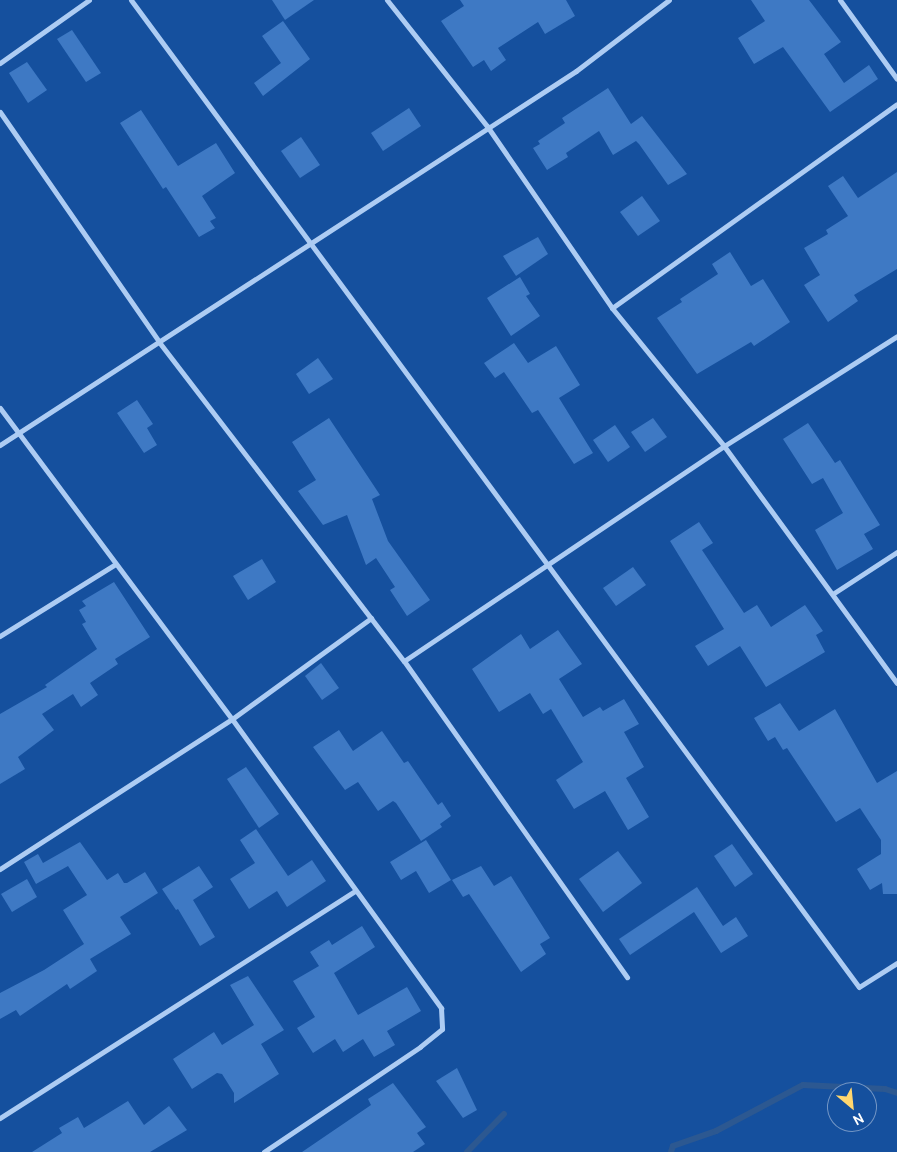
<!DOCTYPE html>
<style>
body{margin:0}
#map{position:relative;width:897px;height:1152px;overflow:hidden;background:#15509e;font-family:Cabin,sans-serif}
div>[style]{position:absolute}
.stream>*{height:6px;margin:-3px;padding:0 3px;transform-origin:3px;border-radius:3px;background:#2c5891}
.building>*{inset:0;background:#3e79c4}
.street>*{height:5px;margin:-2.5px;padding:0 2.5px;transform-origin:2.5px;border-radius:2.5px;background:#adccf3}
span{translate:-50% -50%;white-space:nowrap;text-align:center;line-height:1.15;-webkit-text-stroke:5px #15509e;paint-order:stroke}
.north{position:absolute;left:827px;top:1082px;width:50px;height:50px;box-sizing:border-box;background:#15509e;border:1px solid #7396c5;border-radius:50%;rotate:152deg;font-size:14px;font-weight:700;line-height:20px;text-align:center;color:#fff}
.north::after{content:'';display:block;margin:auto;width:18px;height:22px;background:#ffd66f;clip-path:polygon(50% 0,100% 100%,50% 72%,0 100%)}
</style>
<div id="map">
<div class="stream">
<i style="left:467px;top:1152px;width:53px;rotate:-45.8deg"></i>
<i style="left:671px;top:1152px;width:6px;rotate:-72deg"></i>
<i style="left:673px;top:1146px;width:46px;rotate:-19.2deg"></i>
<i style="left:716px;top:1131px;width:98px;rotate:-27.9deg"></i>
<i style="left:803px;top:1085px;width:82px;rotate:2.8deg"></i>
<i style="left:885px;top:1089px;width:13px;rotate:18deg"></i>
</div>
<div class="building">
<i style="clip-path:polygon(272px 0,314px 0,285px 20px)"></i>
<i style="clip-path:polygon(460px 0,566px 0,575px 16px,545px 34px,538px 22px,498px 48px,506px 60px,491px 71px,484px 60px,473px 67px,441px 21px,464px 6px)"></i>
<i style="clip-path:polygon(751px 0,809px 0,841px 42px,824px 54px,844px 83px,869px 65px,878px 79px,830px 112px,783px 47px,754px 64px,738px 38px,765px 21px)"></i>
<i style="clip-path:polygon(283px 21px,310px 59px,263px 96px,254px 83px,281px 63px,262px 36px)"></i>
<i style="clip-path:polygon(72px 30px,101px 73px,86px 82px,57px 39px)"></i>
<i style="clip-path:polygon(27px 62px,47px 90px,28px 103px,9px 73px)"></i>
<i style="clip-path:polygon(608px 88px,631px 124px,642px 116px,687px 174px,668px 185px,639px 144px,636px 141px,613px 155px,599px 131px,566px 153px,568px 157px,547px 170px,533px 148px,540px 144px,538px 141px,565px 123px,562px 118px)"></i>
<i style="clip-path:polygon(409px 108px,421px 126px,383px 151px,371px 133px)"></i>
<i style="clip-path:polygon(141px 110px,178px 166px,216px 143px,235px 173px,202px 196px,216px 218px,210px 221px,215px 228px,199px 237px,166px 187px,163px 189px,120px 123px)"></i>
<i style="clip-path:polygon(301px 137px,320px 165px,300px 178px,281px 151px)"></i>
<i style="clip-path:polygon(897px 172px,897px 269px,854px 295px,858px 301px,828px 322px,804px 285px,820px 275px,804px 248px,828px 234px,826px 230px,848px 216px,828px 186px,843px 176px,858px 198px)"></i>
<i style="clip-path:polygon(642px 196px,660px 221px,638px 236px,620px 212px)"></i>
<i style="clip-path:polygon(538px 237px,548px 254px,516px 276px,503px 256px)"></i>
<i style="clip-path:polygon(730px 252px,751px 286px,763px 279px,790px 322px,754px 346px,751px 342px,697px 374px,657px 318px,682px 302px,680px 299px,718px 274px,712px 264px)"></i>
<i style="clip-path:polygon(520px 277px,530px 294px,526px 296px,540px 316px,511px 336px,487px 298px)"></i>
<i style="clip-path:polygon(514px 343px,528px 363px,556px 346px,580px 385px,559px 398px,593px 453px,574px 464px,538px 410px,532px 413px,504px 372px,495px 378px,484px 363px)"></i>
<i style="clip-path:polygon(318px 358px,333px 379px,309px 394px,296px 374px)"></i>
<i style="clip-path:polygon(137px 400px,153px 424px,147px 428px,157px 445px,144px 453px,117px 413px)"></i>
<i style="clip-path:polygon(329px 418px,380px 495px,372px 499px,388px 541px,430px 600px,407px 616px,390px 590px,395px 587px,376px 558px,366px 565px,347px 515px,323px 525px,298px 491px,316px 480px,292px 442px)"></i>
<i style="clip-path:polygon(653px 418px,667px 437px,645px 452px,631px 432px)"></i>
<i style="clip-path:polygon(808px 423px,835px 463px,840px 460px,880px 525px,864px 534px,873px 549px,837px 570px,815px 530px,843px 513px,823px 478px,812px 484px,783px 439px)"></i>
<i style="clip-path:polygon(615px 425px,630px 447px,608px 462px,593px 440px)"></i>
<i style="clip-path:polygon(699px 522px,713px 543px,702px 550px,744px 613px,757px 605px,771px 627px,805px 605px,823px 631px,816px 635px,825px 652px,766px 687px,740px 646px,708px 666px,695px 646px,724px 629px,670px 541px)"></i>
<i style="clip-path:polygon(262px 559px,276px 582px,248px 600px,233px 576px)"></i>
<i style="clip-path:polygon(633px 567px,646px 585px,616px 606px,603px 588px)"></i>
<i style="clip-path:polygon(114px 582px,150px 637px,115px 659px,118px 664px,90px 683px,98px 695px,81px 707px,73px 694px,42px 714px,54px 730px,18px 757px,25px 769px,0 784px,0 714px,47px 687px,45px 685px,97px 649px,82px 624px,86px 622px,79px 610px,86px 606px,82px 601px)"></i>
<i style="clip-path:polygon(558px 630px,582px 664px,559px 679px,583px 717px,600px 707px,603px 711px,624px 699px,639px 724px,624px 732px,644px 767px,626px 778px,649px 817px,628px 830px,605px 791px,574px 809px,556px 780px,583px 762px,551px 709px,543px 714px,530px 693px,499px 712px,472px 669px,521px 634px,530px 649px)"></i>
<i style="clip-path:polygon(321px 663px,339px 688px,322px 700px,305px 676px)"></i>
<i style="clip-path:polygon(780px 703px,799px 731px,835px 709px,877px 783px,897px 771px,897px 894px,883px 894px,882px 883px,870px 890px,857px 869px,881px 854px,881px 840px,860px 808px,836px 822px,787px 748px,783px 750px,775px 737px,768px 741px,754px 718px)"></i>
<i style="clip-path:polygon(339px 730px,353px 751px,382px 731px,404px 763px,408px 761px,438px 805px,442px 802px,451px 816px,440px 824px,442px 827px,421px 841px,396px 803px,393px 801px,378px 811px,358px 782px,345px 790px,313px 747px)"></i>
<i style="clip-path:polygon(246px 767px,279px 814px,259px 828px,227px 779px)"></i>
<i style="clip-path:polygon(256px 829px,288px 876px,312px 860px,326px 881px,287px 907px,277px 891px,249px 909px,230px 879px,255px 863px,240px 840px)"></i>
<i style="clip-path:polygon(426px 840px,451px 880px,429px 893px,416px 871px,401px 880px,390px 862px)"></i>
<i style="clip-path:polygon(80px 842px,107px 880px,118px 873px,124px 883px,127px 883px,145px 872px,158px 893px,120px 917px,131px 934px,90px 959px,97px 971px,70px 989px,67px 984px,20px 1016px,16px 1010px,0 1019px,0 993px,44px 970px,84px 944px,63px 910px,87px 895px,68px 866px,36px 884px,24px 862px,38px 854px,43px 863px)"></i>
<i style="clip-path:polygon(732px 844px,753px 874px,735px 887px,714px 856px)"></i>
<i style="clip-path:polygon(618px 851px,642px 883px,603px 912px,579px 879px)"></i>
<i style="clip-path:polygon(199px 866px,213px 887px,193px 900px,215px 937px,200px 946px,178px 909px,176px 910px,162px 889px)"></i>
<i style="clip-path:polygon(481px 866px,494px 886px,511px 876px,550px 938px,540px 944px,546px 954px,521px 972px,469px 894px,463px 897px,452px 880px)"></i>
<i style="clip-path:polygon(27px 879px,37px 897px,12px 912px,1px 894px)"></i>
<i style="clip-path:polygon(697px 887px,723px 926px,736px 917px,748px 936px,721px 953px,694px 912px,630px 955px,619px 939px)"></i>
<i style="clip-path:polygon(362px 926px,375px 947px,334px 973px,358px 1015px,407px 987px,421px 1011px,387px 1031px,395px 1045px,374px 1057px,363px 1039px,343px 1052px,335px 1039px,313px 1053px,297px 1028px,315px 1017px,293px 981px,319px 966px,310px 952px,329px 940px,332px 945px)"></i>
<i style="clip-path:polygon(248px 976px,284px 1030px,261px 1044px,279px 1074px,234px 1103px,234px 1093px,222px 1074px,217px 1073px,192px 1089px,173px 1059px,214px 1032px,222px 1045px,254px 1025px,230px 985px)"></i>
<i style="clip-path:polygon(457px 1068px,477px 1110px,463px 1118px,436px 1081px)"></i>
<i style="clip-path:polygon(393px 1083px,426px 1127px,417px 1133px,425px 1144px,413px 1152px,302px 1152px,371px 1105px,368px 1099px)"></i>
<i style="clip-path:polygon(128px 1101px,144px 1125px,169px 1106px,187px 1130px,150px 1152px,32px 1152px,62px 1133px,59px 1128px,78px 1117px,84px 1128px)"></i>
</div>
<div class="street">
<i style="left:131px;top:0;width:1226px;rotate:53.59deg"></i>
<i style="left:859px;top:987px;width:45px;rotate:-32.3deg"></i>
<i style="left:387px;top:0;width:161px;rotate:51.6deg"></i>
<i style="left:487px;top:126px;width:221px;rotate:55.5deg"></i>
<i style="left:612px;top:308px;width:178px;rotate:50.9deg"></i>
<i style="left:724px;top:446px;width:293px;rotate:53.9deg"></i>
<i style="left:840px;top:0;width:97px;rotate:54.2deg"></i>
<i style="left:0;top:63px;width:109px;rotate:-35.3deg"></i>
<i style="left:0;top:112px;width:280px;rotate:55.3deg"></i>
<i style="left:159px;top:342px;width:402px;rotate:52.5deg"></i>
<i style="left:404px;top:661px;width:387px;rotate:54.8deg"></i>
<i style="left:612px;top:308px;width:350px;rotate:-35.6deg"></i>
<i style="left:0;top:408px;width:388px;rotate:53.3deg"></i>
<i style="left:232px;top:719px;width:357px;rotate:54.1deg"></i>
<i style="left:441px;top:1008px;width:21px;rotate:87deg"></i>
<i style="left:442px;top:1029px;width:28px;rotate:141deg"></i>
<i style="left:420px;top:1047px;width:188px;rotate:146.1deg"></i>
<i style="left:0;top:445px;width:687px;rotate:-33deg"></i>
<i style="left:576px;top:71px;width:117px;rotate:-37.4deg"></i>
<i style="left:834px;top:593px;width:75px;rotate:-33.1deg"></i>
<i style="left:0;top:636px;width:134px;rotate:-31.9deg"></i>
<i style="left:404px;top:661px;width:386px;rotate:-33.9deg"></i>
<i style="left:724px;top:446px;width:205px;rotate:-32.4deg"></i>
<i style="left:0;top:869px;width:276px;rotate:-32.9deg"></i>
<i style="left:232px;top:719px;width:172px;rotate:-36deg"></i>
<i style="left:0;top:1118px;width:421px;rotate:-32.6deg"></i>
</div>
<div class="north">N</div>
</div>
